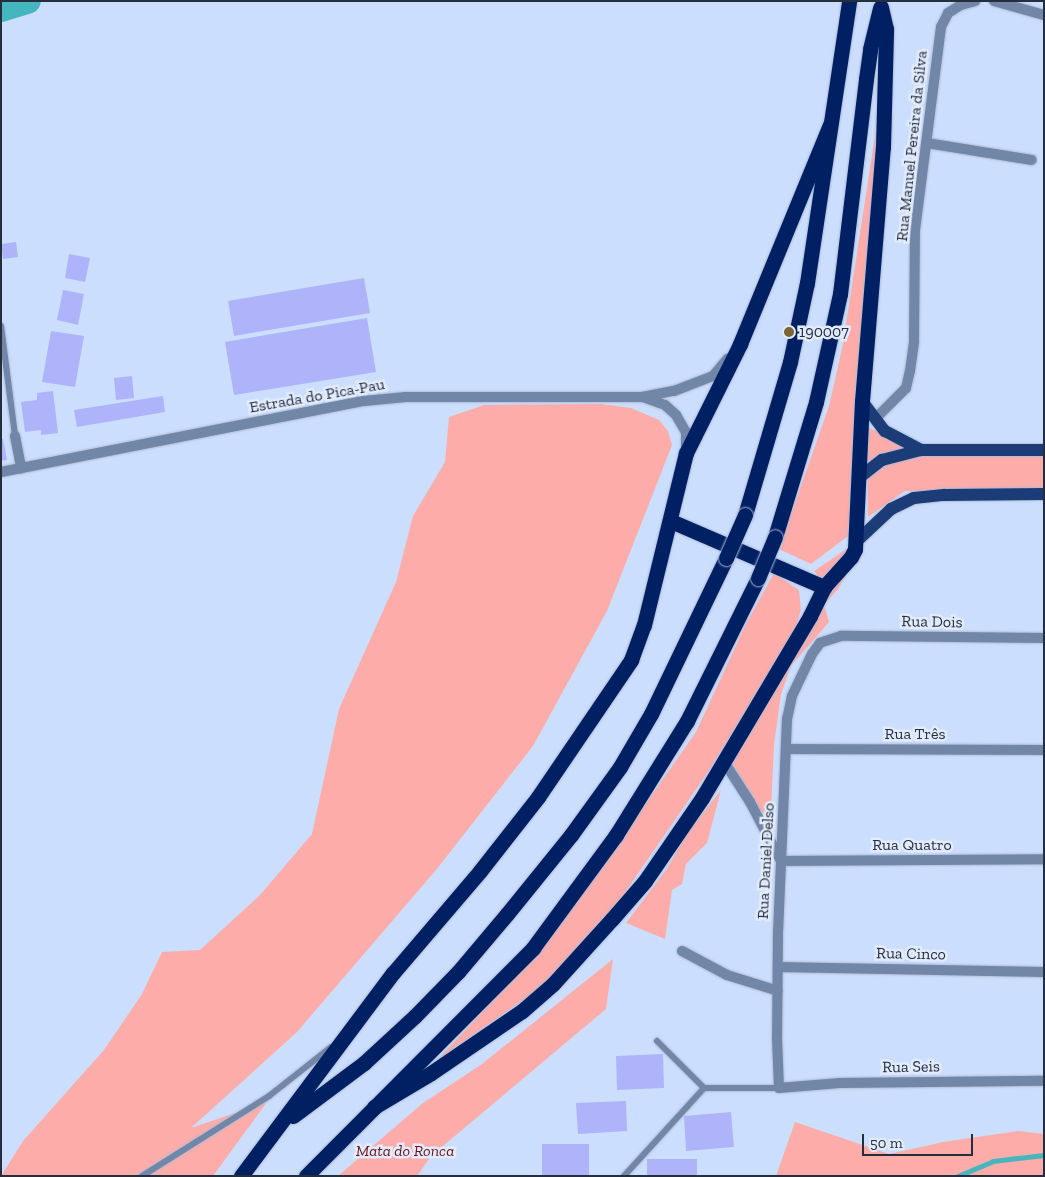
<!DOCTYPE html>
<meta charset="utf-8">
<style>
body{margin:0}
#map{position:relative;width:1045px;height:1177px;overflow:hidden;background:#ccdefd;font-family:"Zilla Slab",serif}
div>[style]{position:absolute}
.green>*{inset:0;background:#fdaca9}
.stream>*{height:4.5px;margin:-2.25px;padding:0 2.25px;transform-origin:2.25px;border-radius:2.25px;background:#45b6bd}
.river>*{height:26px;margin:-13px;padding:0 13px;transform-origin:13px;border-radius:13px;background:#45b6bd}
.building>*{inset:0;background:#aeb3fa}
.roads{filter:drop-shadow(0 0 1px #abbbd7) drop-shadow(0 0 1px #abbbd7)}
.lane>*{height:6px;margin:-3px;padding:0 3px;transform-origin:3px;border-radius:3px;background:#7286a8}
.street>*{height:10px;margin:-5px;padding:0 5px;transform-origin:5px;border-radius:5px;background:#7286a8}
.primary>*{height:12px;margin:-6px;padding:0 6px;transform-origin:6px;border-radius:6px;background:#1c3c77}
.highway>*{height:15px;margin:-7.5px;padding:0 7.5px;transform-origin:7.5px;border-radius:7.5px;background:#002064}
.bridges{filter:drop-shadow(0 0 1px #abbbd7) drop-shadow(0 0 1px #abbbd7)}
.highway-bridge>*{height:15px;margin:-7.5px;padding:0 7.5px;transform-origin:7.5px;border-radius:7.5px;background:#002064}
.dots>*{width:14px;height:14px;translate:-50% -50%;box-sizing:border-box;border:2px solid #e1ebfb;border-radius:50%}
span{translate:-50% -50%;white-space:nowrap;text-align:center;line-height:1.15;-webkit-text-stroke:5px #e1ebfb;paint-order:stroke}
.street-label{font-size:16px;color:#252e3d}
.poi-label{font-size:16px;color:#252e3d}
.left{translate:0 -50%;text-align:left}
.park-label{font-size:16px;color:#6d101b;font-style:italic}
.frame{position:absolute;inset:0;border:2px solid #252e3d;pointer-events:none}
.scale{position:absolute;left:862px;top:1134px;width:111px;height:22px;box-sizing:border-box;border:2px solid #252e3d;border-top:0;padding-left:6px;font-size:15px;line-height:18px;white-space:nowrap;color:#252e3d;-webkit-text-stroke:4px #e1ebfb;paint-order:stroke}
</style>
<div id="map">
<div class="green">
<i style="clip-path:polygon(880px 103px,858px 508px,848px 536px,811px 564px,779px 549px,829px 406px,843px 344px)"></i>
<i style="clip-path:polygon(601px 404px,631px 408px,659px 420px,668px 431px,672px 445px,607px 611px,533px 746px,436px 870px,297px 1032px,191px 1128px,267px 1102px,213px 1176px,1px 1176px,23px 1141px,104px 1050px,142px 994px,162px 952px,200px 950px,260px 895px,312px 834px,339px 709px,396px 582px,413px 516px,445px 462px,449px 417px,484px 405px)"></i>
<i style="clip-path:polygon(867px 427px,931px 454px,1044px 454px,1044px 490px,905px 491px,868px 517px)"></i>
<i style="clip-path:polygon(867px 535px,856px 559px,838px 589px,824px 605px,829px 622px,791px 666px,781px 694px,774px 745px,771px 811px,764px 814px,759px 809px,731px 761px,821px 580px,814px 571px)"></i>
<i style="clip-path:polygon(774px 573px,799px 590px,801px 609px,796px 627px,710px 769px,617px 904px,546px 984px,436px 1061px,508px 985px,569px 913px,696px 732px,746px 624px)"></i>
<i style="clip-path:polygon(721px 790px,707px 843px,686px 864px,682px 884px,672px 890px,665px 939px,626px 923px,666px 870px,689px 831px)"></i>
<i style="clip-path:polygon(613px 959px,606px 1009px,431px 1156px,417px 1176px,338px 1176px,423px 1103px,482px 1064px)"></i>
<i style="clip-path:polygon(795px 1122px,889px 1154px,943px 1142px,1018px 1131px,1044px 1134px,1044px 1176px,776px 1176px)"></i>
</div>
<div class="stream">
<i style="left:958px;top:1176px;width:38px;rotate:-23deg"></i>
<i style="left:993px;top:1161px;width:51px;rotate:-6.7deg"></i>
</div>
<div class="river">
<i style="left:1px;top:9px;width:28px;rotate:-17deg"></i>
</div>
<div class="building">
<i style="clip-path:polygon(16px 242px,18px 257px,3px 259px,1px 244px)"></i>
<i style="clip-path:polygon(69px 254px,90px 258px,85px 282px,65px 278px)"></i>
<i style="clip-path:polygon(364px 278px,370px 313px,234px 336px,228px 301px)"></i>
<i style="clip-path:polygon(63px 290px,84px 294px,78px 325px,57px 320px)"></i>
<i style="clip-path:polygon(367px 318px,376px 372px,234px 395px,225px 342px)"></i>
<i style="clip-path:polygon(51px 331px,84px 336px,75px 387px,42px 382px)"></i>
<i style="clip-path:polygon(132px 376px,134px 398px,116px 400px,114px 378px)"></i>
<i style="clip-path:polygon(53px 391px,58px 433px,41px 435px,41px 430px,25px 432px,21px 402px,37px 400px,37px 393px)"></i>
<i style="clip-path:polygon(163px 396px,165px 412px,77px 427px,74px 410px)"></i>
<i style="clip-path:polygon(1px 439px,3px 439px,7px 460px,1px 461px)"></i>
<i style="clip-path:polygon(663px 1054px,664px 1088px,617px 1090px,616px 1056px)"></i>
<i style="clip-path:polygon(626px 1101px,627px 1131px,578px 1134px,576px 1103px)"></i>
<i style="clip-path:polygon(731px 1112px,734px 1147px,686px 1151px,684px 1116px)"></i>
<i style="clip-path:polygon(542px 1144px,589px 1144px,589px 1175px,542px 1175px)"></i>
<i style="clip-path:polygon(647px 1159px,697px 1159px,697px 1176px,647px 1176px)"></i>
</div>
<div class="roads">
<div class="lane">
<i style="left:1px;top:326px;width:111px;rotate:82.7deg"></i>
<i style="left:657px;top:1041px;width:66px;rotate:45deg"></i>
<i style="left:704px;top:1088px;width:75px"></i>
<i style="left:142px;top:1176px;width:150px;rotate:-32.2deg"></i>
<i style="left:269px;top:1096px;width:79px;rotate:-38.3deg"></i>
<i style="left:624px;top:1176px;width:119px;rotate:-47.7deg"></i>
</div>
<div class="street">
<i style="left:994px;top:1px;width:52px;rotate:15.6deg"></i>
<i style="left:927px;top:143px;width:106px;rotate:9.2deg"></i>
<i style="left:643px;top:397px;width:23px;rotate:20deg"></i>
<i style="left:665px;top:405px;width:15px;rotate:42deg"></i>
<i style="left:676px;top:415px;width:20px;rotate:60deg"></i>
<i style="left:686px;top:432px;width:18px;rotate:90deg"></i>
<i style="left:875px;top:419px;width:44px;rotate:-45deg"></i>
<i style="left:906px;top:388px;width:17px;rotate:-77deg"></i>
<i style="left:910px;top:371px;width:30px;rotate:-82deg"></i>
<i style="left:914px;top:341px;width:111px;rotate:-89.5deg"></i>
<i style="left:915px;top:230px;width:205px;rotate:-82.7deg"></i>
<i style="left:941px;top:27px;width:16px;rotate:-63deg"></i>
<i style="left:948px;top:13px;width:15px;rotate:-32deg"></i>
<i style="left:961px;top:5px;width:15px;rotate:-16deg"></i>
<i style="left:15px;top:436px;width:33px;rotate:79deg"></i>
<i style="left:1px;top:472px;width:370px;rotate:-11.1deg"></i>
<i style="left:364px;top:401px;width:42px;rotate:-5.4deg"></i>
<i style="left:406px;top:397px;width:236px"></i>
<i style="left:642px;top:397px;width:33px;rotate:-11deg"></i>
<i style="left:674px;top:391px;width:42px;rotate:-21deg"></i>
<i style="left:713px;top:376px;width:23px;rotate:-50deg"></i>
<i style="left:1044px;top:638px;width:203px;rotate:-179.4deg"></i>
<i style="left:841px;top:636px;width:22px;rotate:162deg"></i>
<i style="left:820px;top:643px;width:14px;rotate:126deg"></i>
<i style="left:812px;top:654px;width:47px;rotate:115.5deg"></i>
<i style="left:792px;top:696px;width:24px;rotate:102deg"></i>
<i style="left:787px;top:719px;width:211px;rotate:92.4deg"></i>
<i style="left:778px;top:930px;width:108px;rotate:90.5deg"></i>
<i style="left:777px;top:1038px;width:50px;rotate:87.7deg"></i>
<i style="left:779px;top:1088px;width:61px;rotate:-4.7deg"></i>
<i style="left:840px;top:1083px;width:204px;rotate:-0.6deg"></i>
<i style="left:786px;top:749px;width:258px;rotate:0.2deg"></i>
<i style="left:723px;top:760px;width:50px;rotate:57.3deg"></i>
<i style="left:750px;top:802px;width:67px;rotate:62.3deg"></i>
<i style="left:781px;top:861px;width:263px;rotate:-0.4deg"></i>
<i style="left:682px;top:951px;width:51px;rotate:28.1deg"></i>
<i style="left:727px;top:975px;width:53px;rotate:17.4deg"></i>
<i style="left:778px;top:967px;width:266px;rotate:1.1deg"></i>
</div>
<div class="primary">
<i style="left:862px;top:401px;width:38px;rotate:53deg"></i>
<i style="left:885px;top:431px;width:41px;rotate:27.8deg"></i>
<i style="left:860px;top:477px;width:28px;rotate:-38deg"></i>
<i style="left:882px;top:460px;width:40px;rotate:-14.4deg"></i>
<i style="left:921px;top:450px;width:123px"></i>
<i style="left:857px;top:541px;width:47px;rotate:-43.3deg"></i>
<i style="left:891px;top:509px;width:25px;rotate:-26deg"></i>
<i style="left:914px;top:498px;width:30px;rotate:-6deg"></i>
<i style="left:944px;top:495px;width:100px;rotate:-0.6deg"></i>
</div>
<div class="highway">
<i style="left:745px;top:515px;width:159px;rotate:-73.6deg"></i>
<i style="left:790px;top:362px;width:81px;rotate:-77.9deg"></i>
<i style="left:807px;top:283px;width:285px;rotate:-81.5deg"></i>
<i style="left:671px;top:521px;width:167px;rotate:23.3deg"></i>
<i style="left:775px;top:537px;width:141px;rotate:-73.1deg"></i>
<i style="left:816px;top:402px;width:111px;rotate:-77.5deg"></i>
<i style="left:840px;top:294px;width:217px;rotate:-83.1deg"></i>
<i style="left:866px;top:79px;width:30px;rotate:-82deg"></i>
<i style="left:870px;top:49px;width:42px;rotate:-76.3deg"></i>
<i style="left:374px;top:1107px;width:66px;rotate:-30.8deg"></i>
<i style="left:431px;top:1073px;width:110px;rotate:-34.3deg"></i>
<i style="left:522px;top:1011px;width:41px;rotate:-41.1deg"></i>
<i style="left:553px;top:984px;width:88px;rotate:-47.8deg"></i>
<i style="left:612px;top:919px;width:50px;rotate:-49deg"></i>
<i style="left:645px;top:881px;width:101px;rotate:-55.5deg"></i>
<i style="left:702px;top:798px;width:212px;rotate:-59.3deg"></i>
<i style="left:810px;top:616px;width:32px;rotate:-64deg"></i>
<i style="left:824px;top:587px;width:40px;rotate:-48deg"></i>
<i style="left:851px;top:557px;width:9px;rotate:-63deg"></i>
<i style="left:855px;top:549px;width:148px;rotate:-87.3deg"></i>
<i style="left:862px;top:401px;width:255px;rotate:-85.3deg"></i>
<i style="left:883px;top:147px;width:118px;rotate:-88.5deg"></i>
<i style="left:886px;top:29px;width:23px;rotate:-103deg"></i>
<i style="left:293px;top:1116px;width:89px;rotate:-36.7deg"></i>
<i style="left:364px;top:1063px;width:69px;rotate:-42.7deg"></i>
<i style="left:415px;top:1016px;width:62px;rotate:-45.7deg"></i>
<i style="left:458px;top:972px;width:76px;rotate:-49.8deg"></i>
<i style="left:507px;top:914px;width:102px;rotate:-51deg"></i>
<i style="left:571px;top:835px;width:84px;rotate:-54.2deg"></i>
<i style="left:620px;top:767px;width:61px;rotate:-59.7deg"></i>
<i style="left:651px;top:714px;width:173px;rotate:-64.3deg"></i>
<i style="left:241px;top:1176px;width:254px;rotate:-53.2deg"></i>
<i style="left:393px;top:973px;width:134px;rotate:-49.5deg"></i>
<i style="left:480px;top:871px;width:94px;rotate:-51.9deg"></i>
<i style="left:538px;top:797px;width:166px;rotate:-55.8deg"></i>
<i style="left:631px;top:660px;width:37px;rotate:-70deg"></i>
<i style="left:644px;top:625px;width:177px;rotate:-76.3deg"></i>
<i style="left:686px;top:453px;width:122px;rotate:-63.6deg"></i>
<i style="left:740px;top:344px;width:237px;rotate:-67.7deg"></i>
<i style="left:306px;top:1176px;width:322px;rotate:-45.1deg"></i>
<i style="left:533px;top:948px;width:140px;rotate:-53.7deg"></i>
<i style="left:616px;top:835px;width:134px;rotate:-58.1deg"></i>
<i style="left:687px;top:721px;width:160px;rotate:-63.6deg"></i>
</div>
</div>
<div class="bridges">
<div class="highway-bridge">
<i style="left:726px;top:558px;width:47px;rotate:-66.2deg"></i>
<i style="left:758px;top:578px;width:44px;rotate:-67.5deg"></i>
</div>
</div>
<div class="dots">
<i style="left:789px;top:332px;background:#7d6435"></i>
</div>
<div class="street-label">
<span style="left:912px;top:146px;rotate:-84deg">Rua Manuel Pereira da Silva</span>
<span style="left:317px;top:396px;rotate:-10deg">Estrada do Pica-Pau</span>
<span style="left:932px;top:622px;rotate:1deg">Rua Dois</span>
<span style="left:915px;top:734px">Rua Três</span>
<span style="left:912px;top:845px">Rua Quatro</span>
<span style="left:766px;top:861px;rotate:-87deg">Rua Daniel Delso</span>
<span style="left:911px;top:954px;rotate:1deg">Rua Cinco</span>
<span style="left:911px;top:1067px;rotate:-1deg">Rua Seis</span>
</div>
<div class="poi-label">
<span class="left" style="left:799px;top:332px">190007</span>
</div>
<div class="park-label">
<span style="left:405px;top:1151px">Mata do Ronca</span>
</div>
<div class="frame"></div>
<div class="scale">50 m</div>
</div>
